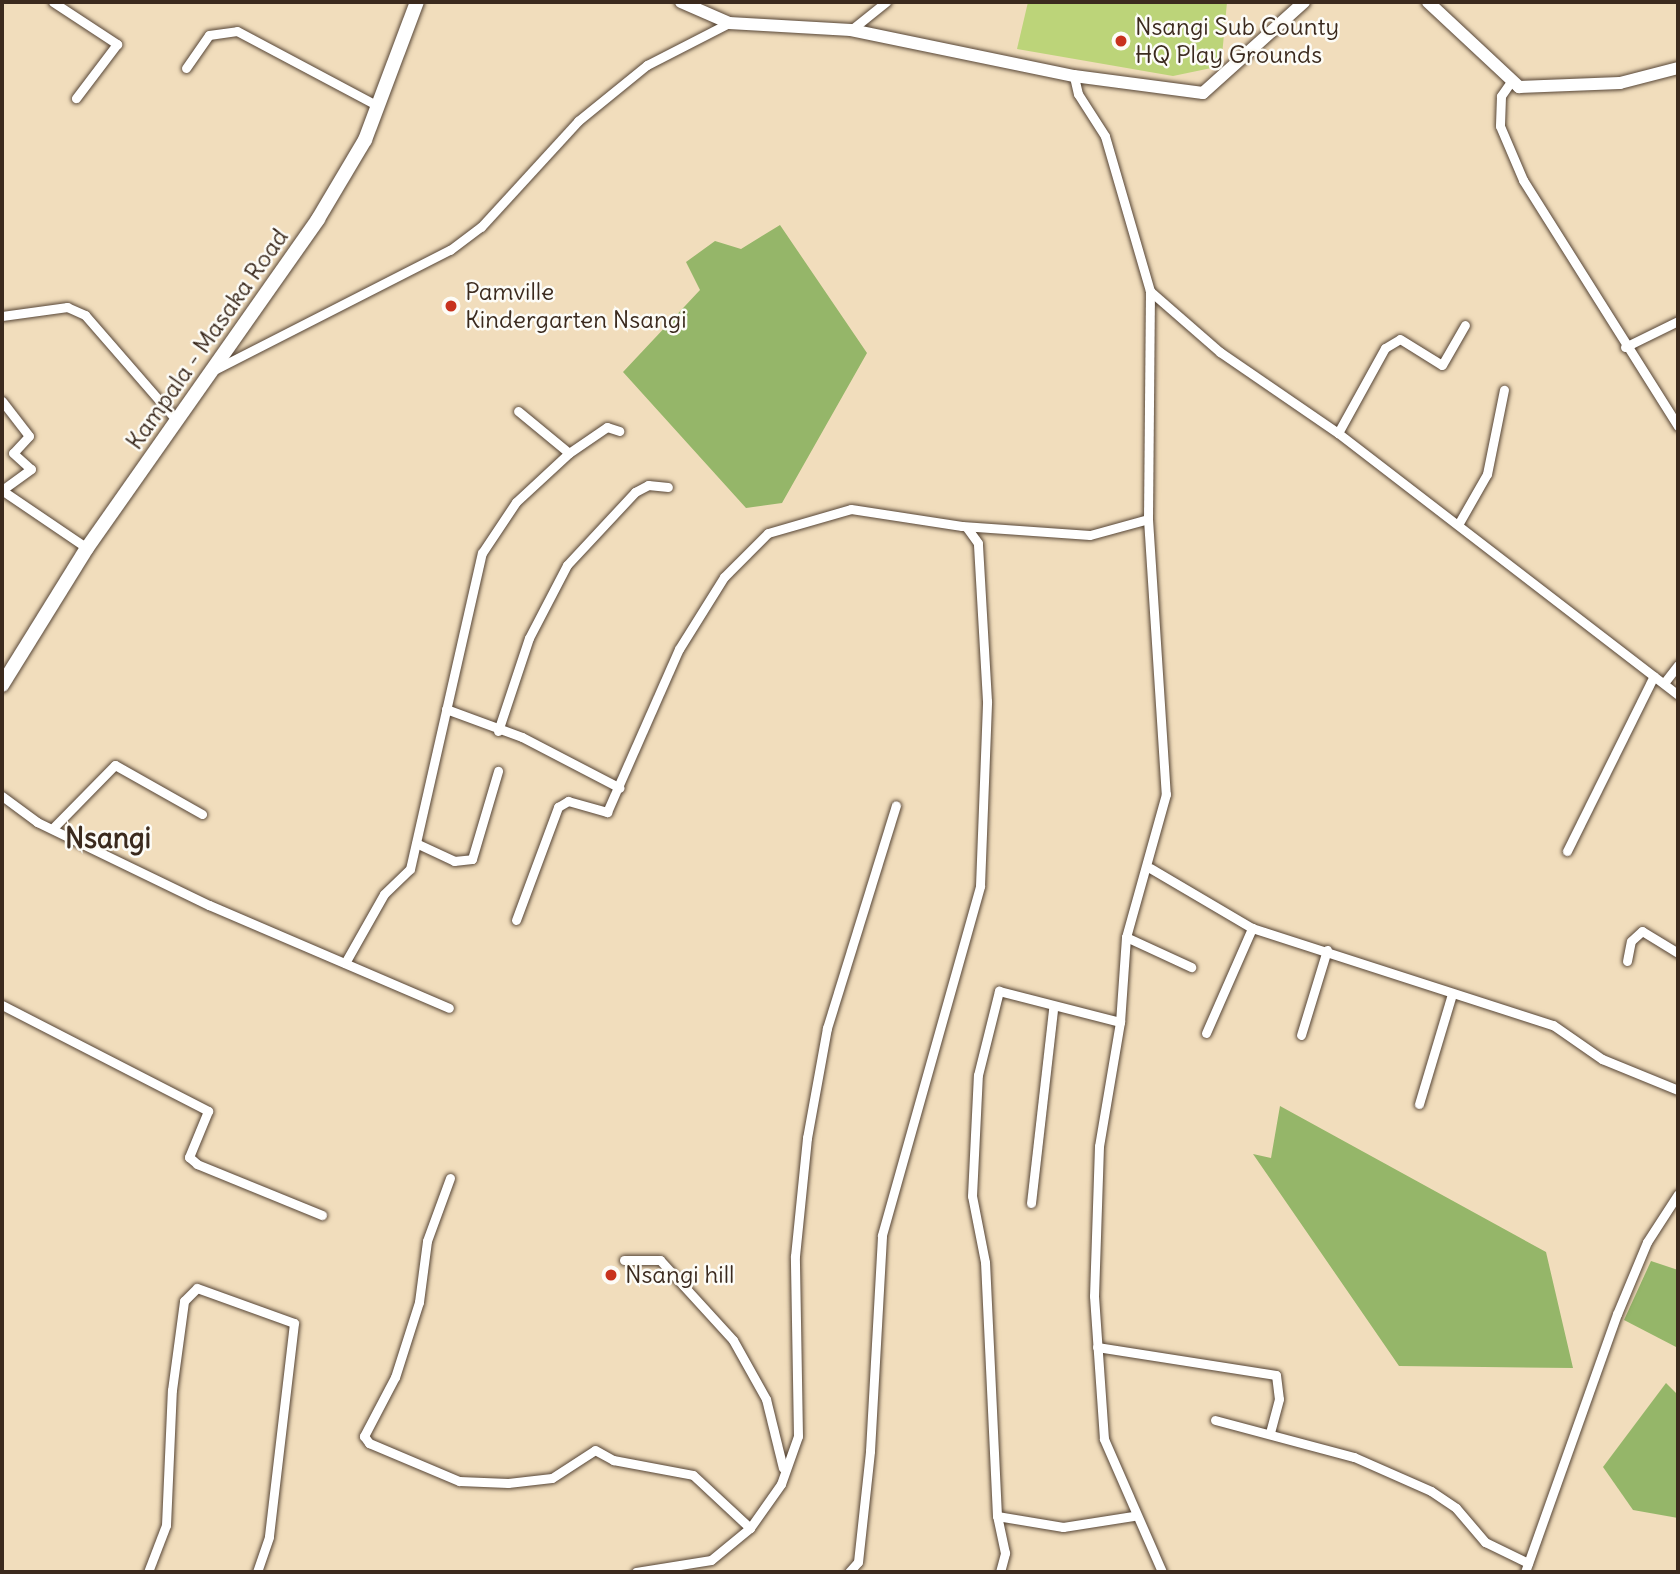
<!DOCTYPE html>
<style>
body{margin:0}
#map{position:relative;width:1680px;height:1574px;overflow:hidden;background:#f1ddbc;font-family:Delius,sans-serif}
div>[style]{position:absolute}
.green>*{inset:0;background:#bcd479}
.forest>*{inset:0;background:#95b669}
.roads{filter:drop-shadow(0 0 2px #564536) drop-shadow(0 0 2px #564536)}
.street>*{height:9px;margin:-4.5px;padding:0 4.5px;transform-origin:4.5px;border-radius:4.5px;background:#fff}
.secondary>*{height:12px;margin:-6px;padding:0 6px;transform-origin:6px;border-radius:6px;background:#fff}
.primary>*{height:14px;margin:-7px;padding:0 7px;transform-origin:7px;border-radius:7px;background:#fff}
.dots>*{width:19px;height:19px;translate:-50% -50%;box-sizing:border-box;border:4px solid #fdfcf7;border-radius:50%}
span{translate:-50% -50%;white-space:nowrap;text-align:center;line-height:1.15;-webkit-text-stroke:5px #fdfcf7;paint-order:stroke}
.poi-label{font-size:24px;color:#3b2a1e}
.left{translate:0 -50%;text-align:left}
.street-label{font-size:24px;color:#3b2a1e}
.quarter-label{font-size:28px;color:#3b2a1e;font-weight:700}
.frame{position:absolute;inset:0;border:4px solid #3b2a1e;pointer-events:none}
</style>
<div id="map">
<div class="green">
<i style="clip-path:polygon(1028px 2px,1227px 2px,1221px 66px,1173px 76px,1017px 49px)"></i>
</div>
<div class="forest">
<i style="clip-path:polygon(780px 225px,867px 353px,782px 503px,746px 508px,623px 372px,700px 290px,686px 262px,715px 241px,741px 249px)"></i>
<i style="clip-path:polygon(1280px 1106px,1546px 1252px,1573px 1368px,1399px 1366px,1253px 1154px,1271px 1158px)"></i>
<i style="clip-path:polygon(1651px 1261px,1678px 1270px,1678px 1348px,1624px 1320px)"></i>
<i style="clip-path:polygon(1666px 1383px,1678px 1395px,1678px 1518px,1633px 1510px,1603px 1467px)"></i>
</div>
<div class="roads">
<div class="street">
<i style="left:53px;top:2px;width:77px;rotate:33.3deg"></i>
<i style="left:117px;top:44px;width:68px;rotate:127.2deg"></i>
<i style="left:851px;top:30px;width:45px;rotate:-38.7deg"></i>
<i style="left:186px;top:68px;width:40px;rotate:-55.1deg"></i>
<i style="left:209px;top:35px;width:28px;rotate:-8deg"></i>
<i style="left:237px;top:31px;width:160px;rotate:28deg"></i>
<i style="left:1510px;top:83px;width:16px;rotate:125deg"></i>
<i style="left:1501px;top:96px;width:30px;rotate:92deg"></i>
<i style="left:1500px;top:126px;width:59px;rotate:66.9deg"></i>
<i style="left:1523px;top:180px;width:291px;rotate:57.8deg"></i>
<i style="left:1150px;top:291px;width:93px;rotate:41.1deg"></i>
<i style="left:1220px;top:352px;width:143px;rotate:34.5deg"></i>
<i style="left:1338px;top:433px;width:429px;rotate:37.6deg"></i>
<i style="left:2px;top:316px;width:66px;rotate:-7.9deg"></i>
<i style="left:67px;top:307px;width:20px;rotate:24deg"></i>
<i style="left:85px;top:315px;width:140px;rotate:49deg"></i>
<i style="left:1625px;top:347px;width:59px;rotate:-26.1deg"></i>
<i style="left:216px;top:369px;width:263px;rotate:-27deg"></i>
<i style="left:450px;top:250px;width:39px;rotate:-37deg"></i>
<i style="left:481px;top:227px;width:144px;rotate:-47.5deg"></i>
<i style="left:578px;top:121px;width:89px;rotate:-39.1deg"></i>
<i style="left:647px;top:65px;width:92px;rotate:-27.1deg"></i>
<i style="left:2px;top:401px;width:44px;rotate:52.4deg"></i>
<i style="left:29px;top:436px;width:23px;rotate:133deg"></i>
<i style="left:13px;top:453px;width:24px;rotate:42deg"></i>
<i style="left:31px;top:469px;width:36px;rotate:144deg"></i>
<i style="left:1338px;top:433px;width:97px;rotate:-61.1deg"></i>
<i style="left:1385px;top:348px;width:17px;rotate:-31deg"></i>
<i style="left:1400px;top:339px;width:49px;rotate:31.8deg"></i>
<i style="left:1442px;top:365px;width:46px;rotate:-60.1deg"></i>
<i style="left:569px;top:453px;width:46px;rotate:-34.4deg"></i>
<i style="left:607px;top:427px;width:13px;rotate:18deg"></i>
<i style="left:3px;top:491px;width:102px;rotate:34.2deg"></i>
<i style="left:1148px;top:519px;width:276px;rotate:86.3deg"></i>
<i style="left:1166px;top:794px;width:148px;rotate:105.6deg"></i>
<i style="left:1126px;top:937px;width:85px;rotate:94deg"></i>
<i style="left:1120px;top:1022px;width:126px;rotate:99.6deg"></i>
<i style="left:1099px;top:1146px;width:150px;rotate:91.9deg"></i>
<i style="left:1094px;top:1296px;width:143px;rotate:86deg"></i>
<i style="left:1104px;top:1439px;width:145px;rotate:66.4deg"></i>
<i style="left:1459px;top:523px;width:56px;rotate:-60.3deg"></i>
<i style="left:1487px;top:474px;width:86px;rotate:-78.6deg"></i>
<i style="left:1664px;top:683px;width:23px;rotate:-52deg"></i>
<i style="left:446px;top:709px;width:81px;rotate:20.2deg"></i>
<i style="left:522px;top:737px;width:110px;rotate:27.5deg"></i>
<i style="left:498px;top:731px;width:98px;rotate:-71.6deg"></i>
<i style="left:529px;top:638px;width:82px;rotate:-62.5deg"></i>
<i style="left:567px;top:565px;width:100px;rotate:-47deg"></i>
<i style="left:635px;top:492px;width:15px;rotate:-28deg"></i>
<i style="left:648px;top:485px;width:20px;rotate:6deg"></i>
<i style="left:2px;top:796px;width:44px;rotate:36.6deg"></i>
<i style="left:37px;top:822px;width:191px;rotate:25.8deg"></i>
<i style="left:209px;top:905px;width:261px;rotate:23.2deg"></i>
<i style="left:54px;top:827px;width:87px;rotate:-45.5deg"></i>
<i style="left:115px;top:765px;width:100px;rotate:29.4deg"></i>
<i style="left:418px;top:844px;width:40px;rotate:25deg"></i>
<i style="left:454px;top:861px;width:18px;rotate:-6deg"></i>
<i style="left:472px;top:859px;width:92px;rotate:-73.5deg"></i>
<i style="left:1567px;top:851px;width:195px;rotate:-63.6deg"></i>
<i style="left:1150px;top:868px;width:118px;rotate:30.5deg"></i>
<i style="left:1252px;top:928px;width:316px;rotate:17.9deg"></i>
<i style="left:1553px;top:1025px;width:60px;rotate:34.8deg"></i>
<i style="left:1602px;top:1059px;width:82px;rotate:22.2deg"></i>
<i style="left:516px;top:920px;width:121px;rotate:-69.6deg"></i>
<i style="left:558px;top:807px;width:12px;rotate:-31deg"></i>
<i style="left:568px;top:801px;width:41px;rotate:15.8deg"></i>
<i style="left:607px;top:812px;width:178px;rotate:-66.2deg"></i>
<i style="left:679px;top:649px;width:85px;rotate:-58deg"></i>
<i style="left:724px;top:577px;width:62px;rotate:-45deg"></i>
<i style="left:768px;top:533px;width:86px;rotate:-16.1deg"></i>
<i style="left:851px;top:509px;width:112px;rotate:8.7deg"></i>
<i style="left:962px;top:526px;width:128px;rotate:4deg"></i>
<i style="left:1090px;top:535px;width:60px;rotate:-15.4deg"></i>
<i style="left:1148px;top:519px;width:228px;rotate:-89.5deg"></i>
<i style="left:1150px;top:291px;width:161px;rotate:-106.2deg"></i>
<i style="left:1105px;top:136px;width:50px;rotate:-122.7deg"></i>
<i style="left:1078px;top:94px;width:18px;rotate:-103deg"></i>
<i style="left:1126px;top:937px;width:72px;rotate:24.8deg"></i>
<i style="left:1627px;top:961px;width:20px;rotate:-79deg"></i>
<i style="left:1631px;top:941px;width:15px;rotate:-42deg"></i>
<i style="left:1642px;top:931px;width:42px;rotate:31.4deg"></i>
<i style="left:345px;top:963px;width:79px;rotate:-60.5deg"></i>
<i style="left:384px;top:894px;width:36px;rotate:-44deg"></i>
<i style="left:410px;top:869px;width:324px;rotate:-77.2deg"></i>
<i style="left:482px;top:553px;width:61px;rotate:-56.3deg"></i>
<i style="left:516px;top:502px;width:72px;rotate:-42.8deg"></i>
<i style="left:569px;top:453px;width:66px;rotate:-140.5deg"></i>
<i style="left:2px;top:1005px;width:232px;rotate:27.2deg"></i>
<i style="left:208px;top:1111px;width:50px;rotate:112.4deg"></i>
<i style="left:189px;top:1157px;width:11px;rotate:41deg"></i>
<i style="left:197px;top:1164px;width:135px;rotate:22.2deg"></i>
<i style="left:1206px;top:1033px;width:115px;rotate:-66.3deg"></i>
<i style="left:1301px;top:1035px;width:89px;rotate:-73deg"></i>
<i style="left:1419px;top:1104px;width:112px;rotate:-73.3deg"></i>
<i style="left:450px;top:1178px;width:67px;rotate:110.1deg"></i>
<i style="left:427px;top:1241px;width:62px;rotate:97.5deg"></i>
<i style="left:419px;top:1302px;width:79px;rotate:107.7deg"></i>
<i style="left:395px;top:1377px;width:67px;rotate:117.7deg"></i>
<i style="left:364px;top:1436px;width:9px;rotate:54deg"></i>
<i style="left:369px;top:1443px;width:98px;rotate:22.9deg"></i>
<i style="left:459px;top:1481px;width:49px;rotate:2.3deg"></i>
<i style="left:508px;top:1483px;width:44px;rotate:-6.5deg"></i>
<i style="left:552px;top:1478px;width:51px;rotate:-33.1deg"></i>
<i style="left:595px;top:1450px;width:21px;rotate:29deg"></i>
<i style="left:613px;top:1460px;width:81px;rotate:10.6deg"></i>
<i style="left:693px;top:1475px;width:78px;rotate:42.9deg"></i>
<i style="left:1031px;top:1203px;width:195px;rotate:-83.5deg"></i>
<i style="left:624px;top:1260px;width:36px"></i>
<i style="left:660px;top:1260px;width:108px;rotate:47.6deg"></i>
<i style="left:733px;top:1340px;width:68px;rotate:60.8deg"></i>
<i style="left:766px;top:1399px;width:71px;rotate:76.2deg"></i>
<i style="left:1097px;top:1347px;width:181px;rotate:8.9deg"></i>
<i style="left:1276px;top:1375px;width:24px;rotate:83deg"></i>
<i style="left:1279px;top:1399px;width:35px;rotate:105deg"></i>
<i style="left:1215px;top:1420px;width:144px;rotate:14.9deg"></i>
<i style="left:1354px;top:1457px;width:84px;rotate:23.8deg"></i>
<i style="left:1431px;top:1491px;width:30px;rotate:34deg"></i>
<i style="left:1456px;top:1508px;width:45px;rotate:49.5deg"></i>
<i style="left:1485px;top:1542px;width:48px;rotate:26deg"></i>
<i style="left:997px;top:1516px;width:254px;rotate:-92.7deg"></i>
<i style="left:985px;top:1262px;width:67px;rotate:-101.1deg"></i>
<i style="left:972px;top:1196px;width:121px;rotate:-87.2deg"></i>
<i style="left:978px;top:1075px;width:87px;rotate:-76deg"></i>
<i style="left:999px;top:991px;width:125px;rotate:14.4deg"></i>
<i style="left:148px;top:1572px;width:50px;rotate:-69deg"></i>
<i style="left:166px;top:1525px;width:135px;rotate:-87.5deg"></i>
<i style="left:172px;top:1390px;width:90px;rotate:-82.3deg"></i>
<i style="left:184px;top:1301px;width:18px;rotate:-45deg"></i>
<i style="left:197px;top:1288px;width:103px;rotate:19.8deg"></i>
<i style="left:294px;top:1323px;width:215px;rotate:96.7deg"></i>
<i style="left:269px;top:1537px;width:37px;rotate:109deg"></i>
<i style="left:636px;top:1572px;width:76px;rotate:-9.1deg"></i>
<i style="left:711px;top:1560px;width:50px;rotate:-39.4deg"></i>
<i style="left:750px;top:1528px;width:54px;rotate:-54.8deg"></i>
<i style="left:781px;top:1484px;width:51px;rotate:-70.5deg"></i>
<i style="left:798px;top:1436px;width:180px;rotate:-91deg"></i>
<i style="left:795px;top:1256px;width:119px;rotate:-84.2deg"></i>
<i style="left:807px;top:1138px;width:112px;rotate:-79.7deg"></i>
<i style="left:827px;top:1028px;width:233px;rotate:-72.8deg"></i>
<i style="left:849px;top:1572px;width:13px;rotate:-48deg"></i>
<i style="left:858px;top:1562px;width:112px;rotate:-83.8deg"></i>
<i style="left:870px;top:1451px;width:216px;rotate:-86.8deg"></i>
<i style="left:882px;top:1235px;width:362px;rotate:-74.3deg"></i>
<i style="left:980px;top:886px;width:185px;rotate:-87.8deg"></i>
<i style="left:987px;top:701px;width:158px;rotate:-93.3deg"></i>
<i style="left:978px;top:543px;width:19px;rotate:-126deg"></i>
<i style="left:1000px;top:1572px;width:20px;rotate:-75deg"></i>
<i style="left:1005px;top:1553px;width:38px;rotate:-102deg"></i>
<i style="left:997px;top:1516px;width:67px;rotate:9.5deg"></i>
<i style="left:1063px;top:1527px;width:71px;rotate:-8.9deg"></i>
<i style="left:1525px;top:1572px;width:274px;rotate:-70.4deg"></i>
<i style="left:1617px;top:1314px;width:78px;rotate:-67.4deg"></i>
<i style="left:1647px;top:1242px;width:57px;rotate:-57.1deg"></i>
</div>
<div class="secondary">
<i style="left:681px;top:2px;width:52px;rotate:23.6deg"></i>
<i style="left:729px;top:23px;width:122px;rotate:3.3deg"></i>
<i style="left:851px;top:30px;width:228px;rotate:11.7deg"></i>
<i style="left:1074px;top:76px;width:130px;rotate:7.5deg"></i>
<i style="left:1203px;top:93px;width:136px;rotate:-42deg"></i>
<i style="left:1428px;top:2px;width:125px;rotate:43deg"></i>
<i style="left:1519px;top:87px;width:101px;rotate:-2.3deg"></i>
<i style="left:1620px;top:83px;width:60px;rotate:-14.5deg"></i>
</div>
<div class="primary">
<i style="left:2px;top:685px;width:161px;rotate:-58.2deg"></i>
<i style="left:87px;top:548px;width:402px;rotate:-54.9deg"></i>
<i style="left:318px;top:219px;width:92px;rotate:-59.3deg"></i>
<i style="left:365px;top:140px;width:147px;rotate:-69.4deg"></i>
</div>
</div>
<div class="dots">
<i style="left:1121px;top:41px;background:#c8321e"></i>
<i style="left:451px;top:306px;background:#c8321e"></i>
<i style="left:611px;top:1275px;background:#c8321e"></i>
</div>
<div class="poi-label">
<span class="left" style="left:1135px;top:41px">Nsangi Sub County<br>HQ Play Grounds</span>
<span class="left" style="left:465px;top:306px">Pamville<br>Kindergarten Nsangi</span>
<span class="left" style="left:625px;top:1275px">Nsangi hill</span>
</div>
<div class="street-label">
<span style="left:207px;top:339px;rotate:-55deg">Kampala - Masaka Road</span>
</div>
<div class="quarter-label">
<span style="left:108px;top:838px">Nsangi</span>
</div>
<div class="frame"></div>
</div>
